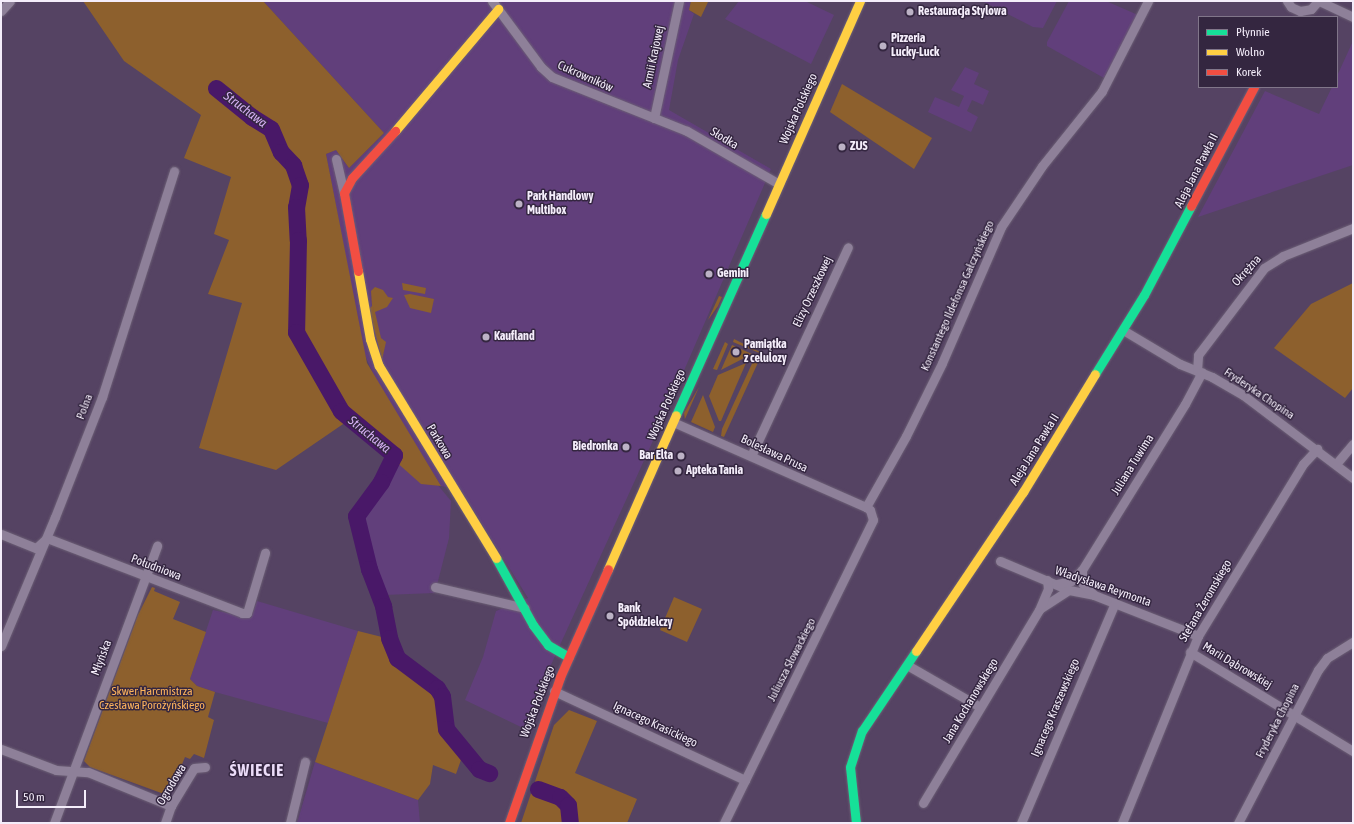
<!DOCTYPE html>
<meta charset="utf-8">
<style>
body{margin:0}
#map{position:relative;width:1354px;height:824px;overflow:hidden;background:#554363;font-family:"Asap Condensed",sans-serif}
div>[style]{position:absolute}
.built>*{inset:0;background:#613f7b}
.green>*{inset:0;background:#8d602d}
.river>*{height:17px;margin:-8.5px;padding:0 8.5px;transform-origin:8.5px;border-radius:8.5px;background:#491868}
.roads{filter:drop-shadow(0 0 1px #6c5f75) drop-shadow(0 0 1px #6c5f75)}
.street>*{height:9px;margin:-4.5px;padding:0 4.5px;transform-origin:4.5px;border-radius:4.5px;background:#8e8099}
.fast>*{height:9px;margin:-4.5px;padding:0 4.5px;transform-origin:4.5px;border-radius:4.5px;background:#16e098}
.slow>*{height:9px;margin:-4.5px;padding:0 4.5px;transform-origin:4.5px;border-radius:4.5px;background:#ffcf43}
.jam>*{height:9px;margin:-4.5px;padding:0 4.5px;transform-origin:4.5px;border-radius:4.5px;background:#f24e42}
.dots>*{width:11px;height:11px;translate:-50% -50%;box-sizing:border-box;border:2px solid #342640;border-radius:50%}
span{translate:-50% -50%;white-space:nowrap;text-align:center;line-height:1.15;-webkit-text-stroke:3px #342640;paint-order:stroke}
.poi-label{font-size:12px;color:#f4edfa;font-weight:700}
.left{translate:0 -50%;text-align:left}
.right{translate:-100% -50%;text-align:right}
.street-label{font-size:12px;color:#f4edfa}
.park-label{font-size:12px;color:#feb45c}
.water-label{font-size:13px;color:#d6b1f5;font-style:italic}
.district-label{font-size:16px;color:#ebdcf8;font-weight:700;letter-spacing:1px}
.frame{position:absolute;inset:0;border:2px solid #f4edfa;pointer-events:none}
.legend{position:absolute;left:1198px;top:16px;width:140px;height:72px;box-sizing:border-box;background:#342640;border:1px solid #81768a;margin:0;padding:5px 7px;list-style:none;font-size:12px;color:#f4edfa}
.legend li{display:flex;align-items:center;gap:8px;height:20px}
.legend b{width:20px;border:1px solid #81768a}
.scale{position:absolute;left:16px;top:790px;width:70px;height:18px;box-sizing:border-box;border:2px solid #f4edfa;border-top:0;padding-left:5px;font-size:12px;line-height:14px;white-space:nowrap;color:#f4edfa;-webkit-text-stroke:3px #342640;paint-order:stroke}
</style>
<div id="map">
<div class="built">
<i style="clip-path:polygon(263px 1px,691px 1px,689px 10px,694px 14px,678px 60px,669px 110px,771px 169px,667px 410px,550px 667px,525px 729px,465px 700px,483px 657px,496px 611px,528px 598px,461px 490px,441px 486px,375px 378px,364px 353px,326px 154px,336px 150px,349px 168px,384px 133px)"></i>
<i style="clip-path:polygon(739px 1px,805px 1px,834px 15px,811px 64px,725px 19px)"></i>
<i style="clip-path:polygon(982px 1px,1057px 1px,1043px 28px,1033px 27px)"></i>
<i style="clip-path:polygon(1069px 1px,1106px 1px,1138px 15px,1104px 78px,1047px 46px,1047px 42px)"></i>
<i style="clip-path:polygon(1353px 41px,1353px 165px,1198px 217px,1265px 91px,1319px 114px,1332px 87px,1337px 87px,1337px 76px)"></i>
<i style="clip-path:polygon(965px 67px,979px 73px,974px 84px,989px 91px,983px 105px,972px 100px,967px 111px,978px 117px,971px 132px,928px 112px,935px 97px,959px 107px,964px 96px,951px 90px)"></i>
<i style="clip-path:polygon(399px 456px,428px 473px,451px 501px,449px 538px,435px 593px,384px 595px,370px 561px,359px 516px)"></i>
<i style="clip-path:polygon(257px 601px,358px 631px,328px 723px,215px 692px,197px 686px,190px 679px,213px 610px,251px 618px)"></i>
<i style="clip-path:polygon(315px 762px,418px 800px,420px 823px,297px 823px)"></i>
</div>
<div class="green">
<i style="clip-path:polygon(83px 1px,263px 1px,384px 133px,349px 168px,336px 150px,326px 154px,367px 363px,441px 486px,421px 484px,349px 420px,276px 470px,199px 448px,242px 303px,208px 294px,229px 240px,214px 234px,231px 177px,184px 158px,201px 115px,124px 61px)"></i>
<i style="clip-path:polygon(691px 1px,708px 2px,701px 17px,689px 10px)"></i>
<i style="clip-path:polygon(842px 84px,932px 138px,914px 169px,830px 112px)"></i>
<i style="clip-path:polygon(402px 283px,426px 288px,425px 294px,403px 290px)"></i>
<i style="clip-path:polygon(1353px 283px,1353px 388px,1345px 398px,1274px 348px,1311px 304px)"></i>
<i style="clip-path:polygon(375px 287px,383px 290px,388px 297px,393px 298px,387px 307px,375px 312px,381px 338px,386px 342px,382px 360px,369px 309px,372px 306px,371px 291px)"></i>
<i style="clip-path:polygon(410px 294px,434px 299px,431px 313px,410px 308px,404px 295px)"></i>
<i style="clip-path:polygon(719px 296px,722px 297px,718px 306px,708px 320px)"></i>
<i style="clip-path:polygon(734px 339px,762px 353px,762px 354px,733px 342px)"></i>
<i style="clip-path:polygon(725px 342px,728px 344px,717px 370px,713px 369px)"></i>
<i style="clip-path:polygon(732px 345px,752px 354px,721px 370px)"></i>
<i style="clip-path:polygon(756px 355px,761px 356px,724px 437px,721px 436px,722px 429px)"></i>
<i style="clip-path:polygon(746px 363px,721px 421px,719px 421px,709px 396px,718px 375px)"></i>
<i style="clip-path:polygon(699px 387px,685px 419px,685px 420px,684px 413px)"></i>
<i style="clip-path:polygon(703px 395px,715px 427px,713px 432px,691px 422px)"></i>
<i style="clip-path:polygon(152px 587px,155px 588px,154px 591px,180px 602px,173px 619px,206px 632px,190px 679px,197px 686px,215px 692px,208px 717px,214px 720px,204px 758px,194px 754px,190px 759px,185px 757px,171px 791px,164px 794px,90px 767px,84px 761px,138px 615px)"></i>
<i style="clip-path:polygon(674px 597px,702px 609px,687px 642px,660px 630px)"></i>
<i style="clip-path:polygon(358px 631px,382px 637px,395px 661px,435px 695px,442px 730px,462px 757px,456px 774px,433px 765px,430px 784px,418px 800px,315px 762px)"></i>
<i style="clip-path:polygon(569px 710px,597px 721px,575px 773px,637px 799px,627px 823px,521px 823px,554px 725px)"></i>
</div>
<div class="river">
<i style="left:216px;top:88px;width:46px;rotate:38.9deg"></i>
<i style="left:252px;top:117px;width:22px;rotate:32deg"></i>
<i style="left:271px;top:129px;width:25px;rotate:67deg"></i>
<i style="left:281px;top:152px;width:18px;rotate:47deg"></i>
<i style="left:293px;top:165px;width:21px;rotate:71deg"></i>
<i style="left:300px;top:185px;width:22px;rotate:100deg"></i>
<i style="left:296px;top:207px;width:33px;rotate:87deg"></i>
<i style="left:298px;top:240px;width:92px;rotate:91.2deg"></i>
<i style="left:296px;top:332px;width:91px;rotate:60.3deg"></i>
<i style="left:341px;top:411px;width:69px;rotate:39.7deg"></i>
<i style="left:394px;top:455px;width:30px;rotate:116deg"></i>
<i style="left:381px;top:482px;width:42px;rotate:126.3deg"></i>
<i style="left:356px;top:516px;width:55px;rotate:76.2deg"></i>
<i style="left:369px;top:569px;width:40px;rotate:69deg"></i>
<i style="left:383px;top:606px;width:33px;rotate:79deg"></i>
<i style="left:389px;top:638px;width:22px;rotate:68deg"></i>
<i style="left:397px;top:658px;width:50px;rotate:36.9deg"></i>
<i style="left:437px;top:688px;width:9px;rotate:58deg"></i>
<i style="left:442px;top:696px;width:33px;rotate:83deg"></i>
<i style="left:446px;top:729px;width:52px;rotate:50.5deg"></i>
<i style="left:479px;top:769px;width:11px;rotate:22deg"></i>
<i style="left:538px;top:789px;width:23px;rotate:20deg"></i>
<i style="left:560px;top:797px;width:11px;rotate:45deg"></i>
<i style="left:568px;top:805px;width:18px;rotate:84deg"></i>
</div>
<div class="roads">
<div class="street">
<i style="left:492px;top:1px;width:82px;rotate:53.4deg"></i>
<i style="left:541px;top:67px;width:15px;rotate:42deg"></i>
<i style="left:552px;top:77px;width:145px;rotate:21.8deg"></i>
<i style="left:687px;top:131px;width:106px;rotate:29.9deg"></i>
<i style="left:1287px;top:1px;width:7px;rotate:56deg"></i>
<i style="left:1291px;top:7px;width:10px;rotate:24deg"></i>
<i style="left:1300px;top:11px;width:11px;rotate:-10deg"></i>
<i style="left:1311px;top:9px;width:11px;rotate:-49deg"></i>
<i style="left:1319px;top:1px;width:38px;rotate:25deg"></i>
<i style="left:1px;top:11px;width:13px;rotate:-48deg"></i>
<i style="left:654px;top:118px;width:120px;rotate:-77.9deg"></i>
<i style="left:336px;top:159px;width:35px;rotate:77deg"></i>
<i style="left:1123px;top:330px;width:66px;rotate:30.8deg"></i>
<i style="left:1180px;top:364px;width:35px;rotate:22deg"></i>
<i style="left:1212px;top:377px;width:36px;rotate:30deg"></i>
<i style="left:1243px;top:395px;width:138px;rotate:37deg"></i>
<i style="left:1197px;top:371px;width:16px;rotate:-86deg"></i>
<i style="left:1198px;top:355px;width:109px;rotate:-52.8deg"></i>
<i style="left:1264px;top:268px;width:22px;rotate:-32deg"></i>
<i style="left:1283px;top:256px;width:75px;rotate:-21.8deg"></i>
<i style="left:673px;top:422px;width:211px;rotate:23.8deg"></i>
<i style="left:866px;top:507px;width:5px;rotate:37deg"></i>
<i style="left:870px;top:510px;width:10px;rotate:73deg"></i>
<i style="left:873px;top:520px;width:338px;rotate:116.2deg"></i>
<i style="left:751px;top:456px;width:230px;rotate:-65.1deg"></i>
<i style="left:1336px;top:464px;width:26px;rotate:-50deg"></i>
<i style="left:866px;top:507px;width:81px;rotate:-60.6deg"></i>
<i style="left:906px;top:436px;width:81px;rotate:-63.7deg"></i>
<i style="left:942px;top:363px;width:148px;rotate:-66.5deg"></i>
<i style="left:1001px;top:227px;width:73px;rotate:-56.1deg"></i>
<i style="left:1042px;top:166px;width:96px;rotate:-51.3deg"></i>
<i style="left:1102px;top:91px;width:101px;rotate:-62.9deg"></i>
<i style="left:1px;top:534px;width:38px;rotate:22deg"></i>
<i style="left:36px;top:548px;width:15px;rotate:-42deg"></i>
<i style="left:47px;top:538px;width:209px;rotate:21deg"></i>
<i style="left:242px;top:613px;width:5px"></i>
<i style="left:247px;top:613px;width:63px;rotate:-73.3deg"></i>
<i style="left:1000px;top:561px;width:75px;rotate:22.8deg"></i>
<i style="left:1069px;top:590px;width:25px;rotate:11deg"></i>
<i style="left:1094px;top:595px;width:112px;rotate:21.5deg"></i>
<i style="left:1082px;top:570px;width:13px;rotate:90deg"></i>
<i style="left:1082px;top:583px;width:17px;rotate:45deg"></i>
<i style="left:1057px;top:584px;width:14px;rotate:-12deg"></i>
<i style="left:1071px;top:581px;width:16px;rotate:-45deg"></i>
<i style="left:1082px;top:570px;width:195px;rotate:-58.2deg"></i>
<i style="left:1185px;top:404px;width:36px;rotate:-62deg"></i>
<i style="left:435px;top:587px;width:92px;rotate:13.1deg"></i>
<i style="left:1041px;top:608px;width:33px;rotate:-33deg"></i>
<i style="left:1px;top:646px;width:140px;rotate:-67.3deg"></i>
<i style="left:55px;top:517px;width:129px;rotate:-68.6deg"></i>
<i style="left:102px;top:397px;width:237px;rotate:-72.3deg"></i>
<i style="left:1190px;top:652px;width:191px;rotate:31.3deg"></i>
<i style="left:907px;top:665px;width:84px;rotate:29.9deg"></i>
<i style="left:554px;top:691px;width:211px;rotate:25deg"></i>
<i style="left:1px;top:749px;width:59px;rotate:20.9deg"></i>
<i style="left:56px;top:770px;width:32px;rotate:4deg"></i>
<i style="left:88px;top:772px;width:90px;rotate:22.3deg"></i>
<i style="left:923px;top:803px;width:225px;rotate:-59deg"></i>
<i style="left:1039px;top:610px;width:23px;rotate:-67deg"></i>
<i style="left:1048px;top:589px;width:9px;rotate:-96deg"></i>
<i style="left:54px;top:823px;width:296px;rotate:-69.6deg"></i>
<i style="left:165px;top:823px;width:18px;rotate:-71deg"></i>
<i style="left:171px;top:806px;width:44px;rotate:-58.8deg"></i>
<i style="left:194px;top:768px;width:11px;rotate:-5deg"></i>
<i style="left:290px;top:823px;width:63px;rotate:-76.2deg"></i>
<i style="left:1021px;top:823px;width:239px;rotate:-66.9deg"></i>
<i style="left:1122px;top:823px;width:202px;rotate:-67.9deg"></i>
<i style="left:1198px;top:636px;width:202px;rotate:-58.6deg"></i>
<i style="left:1303px;top:464px;width:21px;rotate:-47deg"></i>
<i style="left:1238px;top:823px;width:173px;rotate:-62.4deg"></i>
<i style="left:1318px;top:670px;width:15px;rotate:-53deg"></i>
<i style="left:1327px;top:658px;width:31px;rotate:-32deg"></i>
</div>
<div class="fast">
<i style="left:1095px;top:374px;width:93px;rotate:-58.2deg"></i>
<i style="left:1144px;top:295px;width:101px;rotate:-62.2deg"></i>
<i style="left:676px;top:415px;width:220px;rotate:-65.9deg"></i>
<i style="left:496px;top:558px;width:77px;rotate:61.1deg"></i>
<i style="left:533px;top:625px;width:25px;rotate:53deg"></i>
<i style="left:548px;top:645px;width:24px;rotate:30deg"></i>
<i style="left:856px;top:823px;width:56px;rotate:-96.1deg"></i>
<i style="left:850px;top:767px;width:38px;rotate:-72deg"></i>
<i style="left:862px;top:731px;width:97px;rotate:-56deg"></i>
</div>
<div class="slow">
<i style="left:395px;top:131px;width:160px;rotate:-49.8deg"></i>
<i style="left:766px;top:214px;width:233px;rotate:-66.2deg"></i>
<i style="left:358px;top:271px;width:69px;rotate:80deg"></i>
<i style="left:370px;top:339px;width:28px;rotate:72deg"></i>
<i style="left:379px;top:366px;width:225px;rotate:58.6deg"></i>
<i style="left:608px;top:569px;width:168px;rotate:-66.2deg"></i>
<i style="left:916px;top:651px;width:192px;rotate:-56.1deg"></i>
<i style="left:1023px;top:492px;width:138px;rotate:-58.6deg"></i>
</div>
<div class="jam">
<i style="left:1191px;top:206px;width:135px;rotate:-62.1deg"></i>
<i style="left:358px;top:271px;width:79px;rotate:-100.2deg"></i>
<i style="left:344px;top:193px;width:17px;rotate:-62deg"></i>
<i style="left:352px;top:178px;width:64px;rotate:-47.5deg"></i>
<i style="left:509px;top:823px;width:155px;rotate:-70.7deg"></i>
<i style="left:560px;top:677px;width:118px;rotate:-66deg"></i>
</div>
</div>
<div class="dots">
<i style="left:910px;top:12px;background:#bcb2c5"></i>
<i style="left:883px;top:46px;background:#bcb2c5"></i>
<i style="left:842px;top:147px;background:#bcb2c5"></i>
<i style="left:519px;top:204px;background:#bcb2c5"></i>
<i style="left:709px;top:274px;background:#bcb2c5"></i>
<i style="left:486px;top:337px;background:#bcb2c5"></i>
<i style="left:736px;top:352px;background:#bcb2c5"></i>
<i style="left:626px;top:447px;background:#bcb2c5"></i>
<i style="left:681px;top:456px;background:#bcb2c5"></i>
<i style="left:678px;top:471px;background:#bcb2c5"></i>
<i style="left:610px;top:616px;background:#bcb2c5"></i>
</div>
<div class="poi-label">
<span class="left" style="left:918px;top:12px">Restauracja Stylowa</span>
<span class="left" style="left:891px;top:46px">Pizzeria<br>Lucky-Luck</span>
<span class="left" style="left:850px;top:147px">ZUS</span>
<span class="left" style="left:527px;top:204px">Park Handlowy<br>Multibox</span>
<span class="left" style="left:717px;top:274px">Gemini</span>
<span class="left" style="left:494px;top:337px">Kaufland</span>
<span class="left" style="left:744px;top:352px">Pamiątka<br>z celulozy</span>
<span class="right" style="left:618px;top:447px">Biedronka</span>
<span class="right" style="left:673px;top:456px">Bar Elta</span>
<span class="left" style="left:686px;top:471px">Apteka Tania</span>
<span class="left" style="left:618px;top:616px">Bank<br>Spółdzielczy</span>
</div>
<div class="street-label">
<span style="left:654px;top:57px;rotate:-78deg">Armii Krajowej</span>
<span style="left:585px;top:77px;rotate:24deg">Cukrowników</span>
<span style="left:799px;top:109px;rotate:-66deg">Wojska Polskiego</span>
<span style="left:724px;top:139px;rotate:31deg">Słodka</span>
<span style="left:1197px;top:171px;rotate:-63deg">Aleja Jana Pawła II</span>
<span style="left:1247px;top:271px;rotate:-48deg">Okrężna</span>
<span style="left:813px;top:292px;rotate:-65deg">Elizy Orzeszkowej</span>
<span style="left:958px;top:296px;rotate:-66deg">Konstantego Ildefonsa Gałczyńskiego</span>
<span style="left:1259px;top:394px;rotate:34deg">Fryderyka Chopina</span>
<span style="left:667px;top:405px;rotate:-66deg">Wojska Polskiego</span>
<span style="left:85px;top:407px;rotate:-69deg">Polna</span>
<span style="left:439px;top:442px;rotate:59deg">Parkowa</span>
<span style="left:1035px;top:450px;rotate:-58deg">Aleja Jana Pawła II</span>
<span style="left:774px;top:454px;rotate:25deg">Bolesława Prusa</span>
<span style="left:1133px;top:465px;rotate:-58deg">Juliana Tuwima</span>
<span style="left:156px;top:568px;rotate:21deg">Południowa</span>
<span style="left:1103px;top:587px;rotate:19deg">Władysława Reymonta</span>
<span style="left:1206px;top:601px;rotate:-60deg">Stefana Żeromskiego</span>
<span style="left:102px;top:658px;rotate:-69deg">Młyńska</span>
<span style="left:792px;top:660px;rotate:-63deg">Juliusza Słowackiego</span>
<span style="left:1237px;top:666px;rotate:31deg">Marii Dąbrowskiej</span>
<span style="left:971px;top:701px;rotate:-59deg">Jana Kochanowskiego</span>
<span style="left:538px;top:702px;rotate:-69deg">Wojska Polskiego</span>
<span style="left:1056px;top:708px;rotate:-67deg">Ignacego Kraszewskiego</span>
<span style="left:1278px;top:721px;rotate:-63deg">Fryderyka Chopina</span>
<span style="left:655px;top:725px;rotate:25deg">Ignacego Krasickiego</span>
<span style="left:172px;top:785px;rotate:-59deg">Ogrodowa</span>
</div>
<div class="park-label">
<span style="left:152px;top:699px">Skwer Harcmistrza<br>Czesława Porożyńskiego</span>
</div>
<div class="water-label">
<span style="left:245px;top:110px;rotate:37deg">Struchawa</span>
<span style="left:369px;top:435px;rotate:39deg">Struchawa</span>
</div>
<div class="district-label">
<span style="left:257px;top:770px">ŚWIECIE</span>
</div>
<div class="frame"></div>
<ul class="legend">
<li><b style="height:5px;background:#16e098"></b>Płynnie</li>
<li><b style="height:5px;background:#ffcf43"></b>Wolno</li>
<li><b style="height:5px;background:#f24e42"></b>Korek</li>
</ul>
<div class="scale">50 m</div>
</div>
